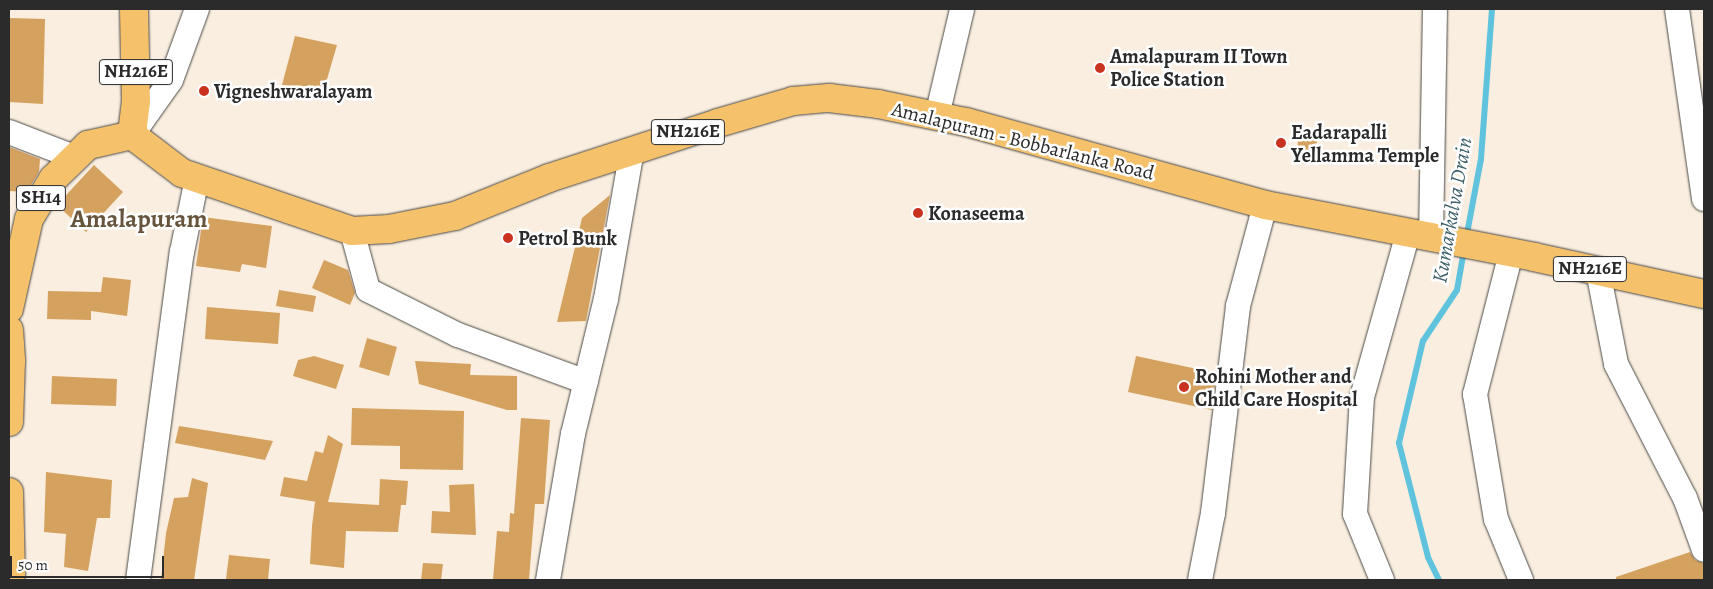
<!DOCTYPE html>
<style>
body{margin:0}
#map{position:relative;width:1713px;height:589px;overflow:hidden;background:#f9eedf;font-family:Alegreya,serif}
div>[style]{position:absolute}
.stream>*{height:6px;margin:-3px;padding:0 3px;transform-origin:3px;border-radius:3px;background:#5fc3dd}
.building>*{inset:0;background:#d5a15e}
.roads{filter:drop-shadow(0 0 1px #4a4846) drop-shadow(0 0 1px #4a4846)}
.minor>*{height:24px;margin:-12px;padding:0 12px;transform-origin:12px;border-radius:12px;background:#fff}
.primary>*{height:28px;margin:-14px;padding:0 14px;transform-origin:14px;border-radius:14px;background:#f5c16b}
.trunk>*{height:28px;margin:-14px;padding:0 14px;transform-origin:14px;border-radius:14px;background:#f5c16b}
.dots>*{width:14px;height:14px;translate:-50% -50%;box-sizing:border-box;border:2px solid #fff;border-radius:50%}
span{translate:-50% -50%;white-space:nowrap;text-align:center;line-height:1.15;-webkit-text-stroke:5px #fff;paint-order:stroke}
.shield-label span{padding:1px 4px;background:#fff;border:1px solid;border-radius:4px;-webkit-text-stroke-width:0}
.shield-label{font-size:19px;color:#2b2b2b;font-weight:700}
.poi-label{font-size:20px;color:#2b2b2b;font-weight:700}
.left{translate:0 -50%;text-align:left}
.street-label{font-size:20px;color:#2b2b2b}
.water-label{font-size:21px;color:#3d6069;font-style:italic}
.district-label{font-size:25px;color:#66543d;font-weight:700}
.frame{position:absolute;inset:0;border:10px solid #2b2b2b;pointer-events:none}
.scale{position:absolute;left:10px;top:556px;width:154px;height:22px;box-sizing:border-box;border:2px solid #2b2b2b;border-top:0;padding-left:6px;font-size:15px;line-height:18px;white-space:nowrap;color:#2b2b2b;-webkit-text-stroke:4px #fff;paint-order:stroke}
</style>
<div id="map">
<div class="stream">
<i style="left:1466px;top:239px;width:81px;rotate:-79.4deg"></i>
<i style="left:1481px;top:159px;width:150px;rotate:-85.8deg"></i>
<i style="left:1439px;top:580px;width:25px;rotate:-116deg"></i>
<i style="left:1428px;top:557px;width:118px;rotate:-104.3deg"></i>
<i style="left:1399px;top:443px;width:105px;rotate:-76.8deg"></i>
<i style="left:1423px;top:341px;width:61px;rotate:-56.3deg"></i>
<i style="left:1457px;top:290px;width:40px;rotate:-80deg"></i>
</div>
<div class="building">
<i style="clip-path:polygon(9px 18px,45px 19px,43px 104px,9px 102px)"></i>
<i style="clip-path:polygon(295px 36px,337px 45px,323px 93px,282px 85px)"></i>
<i style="clip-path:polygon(1298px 137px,1317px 137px,1317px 164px,1297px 164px)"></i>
<i style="clip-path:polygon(9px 147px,40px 159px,39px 172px,27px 192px,9px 191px)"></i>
<i style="clip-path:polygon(94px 165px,123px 192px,86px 232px,57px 205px)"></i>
<i style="clip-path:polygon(610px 195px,586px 321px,557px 322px,582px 218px)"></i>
<i style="clip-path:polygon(203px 217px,272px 226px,266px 268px,242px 264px,240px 272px,196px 266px)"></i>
<i style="clip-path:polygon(324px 260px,348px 270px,355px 293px,350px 305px,312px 288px)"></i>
<i style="clip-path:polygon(103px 277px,131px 280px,127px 316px,91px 311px,91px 320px,47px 319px,48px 291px,101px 292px)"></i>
<i style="clip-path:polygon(279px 290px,316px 296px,313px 312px,276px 306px)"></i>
<i style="clip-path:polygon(207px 307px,280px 313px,278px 344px,205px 339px)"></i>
<i style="clip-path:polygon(367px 338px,397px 347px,389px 376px,359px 367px)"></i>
<i style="clip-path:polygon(314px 356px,344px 365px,336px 389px,293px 376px,298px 360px)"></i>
<i style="clip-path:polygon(1136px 356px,1216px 373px,1212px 410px,1128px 392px)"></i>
<i style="clip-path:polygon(415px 361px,471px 364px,470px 375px,517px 376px,517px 410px,507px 410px,419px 384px)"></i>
<i style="clip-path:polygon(52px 376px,117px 379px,116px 406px,51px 404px)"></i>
<i style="clip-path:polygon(352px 408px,464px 411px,463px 470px,400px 469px,400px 446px,351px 445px)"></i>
<i style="clip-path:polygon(521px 418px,550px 420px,544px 504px,535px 504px,529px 580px,493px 580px,497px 531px,509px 532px,510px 513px,514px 514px)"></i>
<i style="clip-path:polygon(179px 426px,273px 441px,265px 460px,175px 443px)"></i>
<i style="clip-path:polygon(328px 435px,343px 444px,328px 502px,379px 505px,380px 479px,408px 481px,406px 505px,401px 505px,398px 532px,346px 531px,344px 568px,310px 564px,312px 526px,315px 502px,317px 502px,280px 496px,284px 477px,307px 481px,315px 451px,323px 453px)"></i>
<i style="clip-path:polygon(46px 472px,112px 480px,110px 518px,97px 518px,88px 571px,64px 567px,66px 534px,44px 532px)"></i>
<i style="clip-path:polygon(192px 478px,208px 483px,194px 580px,161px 580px,166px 533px,174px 498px,188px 497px)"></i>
<i style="clip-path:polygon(474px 484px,476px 535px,431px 533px,432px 511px,450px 512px,449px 485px)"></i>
<i style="clip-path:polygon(1690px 552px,1695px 560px,1703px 563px,1704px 580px,1616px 580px,1616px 577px)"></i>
<i style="clip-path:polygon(229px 555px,270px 559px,268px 580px,226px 579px)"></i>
<i style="clip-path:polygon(423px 563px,443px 564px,441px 580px,421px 580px)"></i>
</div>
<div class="roads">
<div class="minor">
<i style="left:1677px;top:9px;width:192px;rotate:81.9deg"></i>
<i style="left:937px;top:116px;width:110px;rotate:-76.8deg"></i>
<i style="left:9px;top:132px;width:70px;rotate:21deg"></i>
<i style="left:132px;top:135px;width:67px;rotate:-54.7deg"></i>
<i style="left:171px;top:80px;width:76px;rotate:-69.9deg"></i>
<i style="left:352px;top:231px;width:61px;rotate:74.8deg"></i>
<i style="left:368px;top:290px;width:101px;rotate:26.6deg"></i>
<i style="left:458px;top:335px;width:136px;rotate:20.2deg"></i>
<i style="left:1431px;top:237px;width:228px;rotate:-89deg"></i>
<i style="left:1511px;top:253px;width:146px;rotate:104.3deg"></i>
<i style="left:1475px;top:394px;width:127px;rotate:80.5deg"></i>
<i style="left:1496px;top:519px;width:66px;rotate:67.7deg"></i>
<i style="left:1598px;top:271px;width:95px;rotate:79deg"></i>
<i style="left:1616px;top:364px;width:151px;rotate:62.8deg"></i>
<i style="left:1685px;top:498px;width:55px;rotate:69.9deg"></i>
<i style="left:138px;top:580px;width:331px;rotate:-82.4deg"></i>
<i style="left:182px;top:252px;width:76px;rotate:-78.5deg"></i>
<i style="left:548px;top:580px;width:148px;rotate:-80.3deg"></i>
<i style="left:573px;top:434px;width:139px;rotate:-76.3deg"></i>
<i style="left:606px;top:299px;width:151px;rotate:-80.1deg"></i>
<i style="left:1200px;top:580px;width:68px;rotate:-79deg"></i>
<i style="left:1213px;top:513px;width:209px;rotate:-83.1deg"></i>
<i style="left:1238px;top:306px;width:105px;rotate:-75deg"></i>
<i style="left:1382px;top:580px;width:71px;rotate:-112.2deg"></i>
<i style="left:1355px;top:514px;width:117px;rotate:-86.6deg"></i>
<i style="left:1362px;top:397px;width:170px;rotate:-74.3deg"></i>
</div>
<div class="primary">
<i style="left:9px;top:309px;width:92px;rotate:-77.5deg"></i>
<i style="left:29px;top:219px;width:47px;rotate:-59deg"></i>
<i style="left:53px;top:179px;width:49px;rotate:-44.2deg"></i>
<i style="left:88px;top:145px;width:45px;rotate:-12.8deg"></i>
<i style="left:9px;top:330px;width:31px;rotate:86deg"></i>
<i style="left:11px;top:361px;width:61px;rotate:91.9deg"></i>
<i style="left:9px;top:492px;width:82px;rotate:88.6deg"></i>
<i style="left:11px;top:574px;width:6px;rotate:108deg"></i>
</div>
<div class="trunk">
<i style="left:134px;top:9px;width:92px;rotate:88.8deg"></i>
<i style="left:136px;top:101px;width:34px;rotate:97deg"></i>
<i style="left:132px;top:135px;width:63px;rotate:37.2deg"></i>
<i style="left:182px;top:173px;width:180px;rotate:18.8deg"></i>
<i style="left:352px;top:231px;width:37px;rotate:-3deg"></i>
<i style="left:389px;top:229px;width:67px;rotate:-11.1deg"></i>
<i style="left:455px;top:216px;width:101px;rotate:-22deg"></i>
<i style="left:549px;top:178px;width:178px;rotate:-18deg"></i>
<i style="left:718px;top:123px;width:78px;rotate:-16.3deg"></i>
<i style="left:793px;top:101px;width:36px;rotate:-5deg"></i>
<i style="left:829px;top:98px;width:49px;rotate:7deg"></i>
<i style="left:878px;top:104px;width:90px;rotate:11.6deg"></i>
<i style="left:966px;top:122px;width:310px;rotate:15.5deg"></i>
<i style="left:1265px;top:205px;width:274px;rotate:10.9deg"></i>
<i style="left:1534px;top:257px;width:174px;rotate:12.3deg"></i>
</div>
</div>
<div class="dots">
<i style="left:1100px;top:68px;background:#c8321e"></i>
<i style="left:204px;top:91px;background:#c8321e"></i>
<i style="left:1281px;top:143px;background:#c8321e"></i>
<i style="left:918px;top:213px;background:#c8321e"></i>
<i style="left:508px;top:238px;background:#c8321e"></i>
<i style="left:1184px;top:387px;background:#c8321e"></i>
</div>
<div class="shield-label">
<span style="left:136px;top:72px">NH216E</span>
<span style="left:688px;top:132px">NH216E</span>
<span style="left:41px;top:198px">SH14</span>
<span style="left:1590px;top:269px">NH216E</span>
</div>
<div class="poi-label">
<span class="left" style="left:1110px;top:68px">Amalapuram II Town<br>Police Station</span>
<span class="left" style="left:214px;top:91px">Vigneshwaralayam</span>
<span class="left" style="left:1291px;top:144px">Eadarapalli<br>Yellamma Temple</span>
<span class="left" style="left:928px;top:213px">Konaseema</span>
<span class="left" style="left:518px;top:238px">Petrol Bunk</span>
<span class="left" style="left:1195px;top:388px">Rohini Mother and<br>Child Care Hospital</span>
</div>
<div class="street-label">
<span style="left:1023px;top:141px;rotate:14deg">Amalapuram - Bobbarlanka Road</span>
</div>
<div class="water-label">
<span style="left:1452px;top:210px;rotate:-80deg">Kumarkalva Drain</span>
</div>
<div class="district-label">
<span style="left:139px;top:219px">Amalapuram</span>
</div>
<div class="frame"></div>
<div class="scale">50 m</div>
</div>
